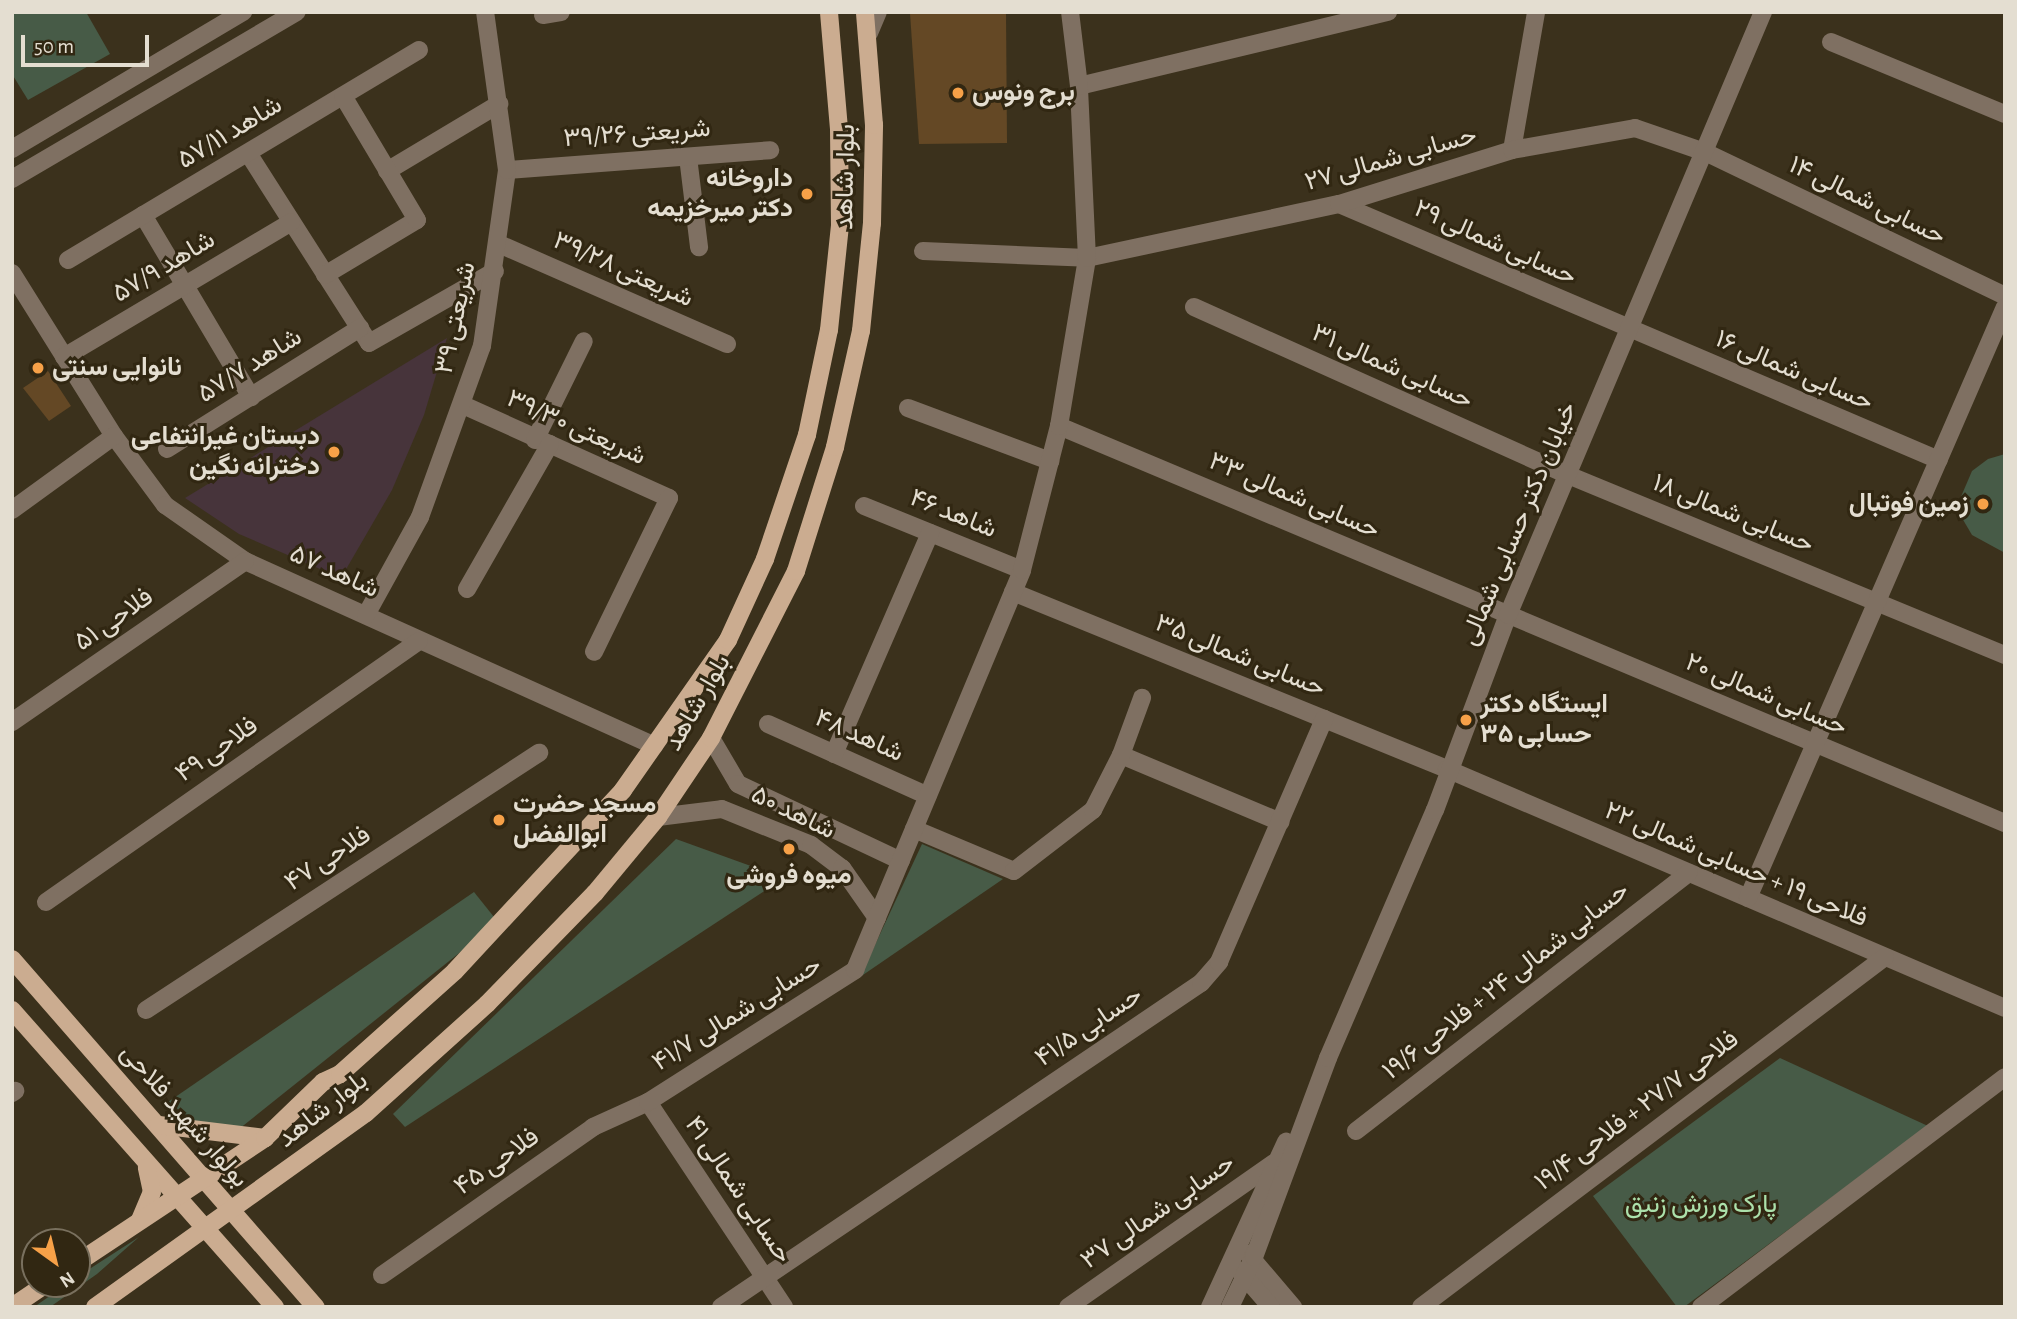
<!DOCTYPE html>
<meta charset="utf-8">
<style>
body{margin:0}
#map{position:relative;width:2017px;height:1319px;overflow:hidden;background:#3b311c;font-family:"Alegreya Sans",Vazirmatn,sans-serif}
div>[style]{position:absolute}
.education>*{inset:0;background:#47343b}
.green>*{inset:0;background:#475b47}
.building>*{inset:0;background:#644825}
.minor>*{height:18px;margin:-9px;padding:0 9px;transform-origin:9px;border-radius:9px;background:#7f7062}
.major>*{height:18px;margin:-9px;padding:0 9px;transform-origin:9px;border-radius:9px;background:#cbac90}
.dots>*{width:19px;height:19px;translate:-50% -50%;box-sizing:border-box;border:4px solid #312712;border-radius:50%}
span{translate:-50% -50%;white-space:nowrap;text-align:center;line-height:1.15;-webkit-text-stroke:6px #312712;paint-order:stroke}
.poi-label{font-size:26px;color:#e4ded1;font-weight:700}
.left{translate:0 -50%;text-align:left}
.right{translate:-100% -50%;text-align:right}
.street-label{font-size:26px;color:#e4ded1}
.park-label{font-size:26px;color:#ace1ab}
.frame{position:absolute;inset:0;border:14px solid #e4ded1;pointer-events:none}
.north{position:absolute;left:21px;top:1228px;width:70px;height:70px;box-sizing:border-box;background:#312712;border:2px solid #79705e;border-radius:50%;rotate:146deg;font-size:19px;font-weight:700;line-height:28px;text-align:center;color:#e4ded1}
.north::after{content:'';display:block;margin:auto;width:24px;height:32px;background:#f7a148;clip-path:polygon(50% 0,100% 100%,50% 72%,0 100%)}
.scale{position:absolute;left:21px;top:35px;width:128px;height:32px;box-sizing:border-box;border:4px solid #e4ded1;border-top:0;padding-left:9px;font-size:21px;line-height:24px;white-space:nowrap;color:#e4ded1;-webkit-text-stroke:5px #312712;paint-order:stroke}
</style>
<div id="map">
<div class="education">
<i style="clip-path:polygon(447px 338px,424px 415px,392px 490px,341px 578px,239px 534px,185px 498px)"></i>
</div>
<div class="green">
<i style="clip-path:polygon(12px 12px,86px 12px,110px 54px,28px 100px,12px 74px)"></i>
<i style="clip-path:polygon(2005px 454px,2005px 553px,1972px 535px,1962px 518px,1960px 499px,1972px 471px,1988px 459px)"></i>
<i style="clip-path:polygon(676px 839px,784px 878px,405px 1127px,393px 1114px)"></i>
<i style="clip-path:polygon(922px 844px,1003px 879px,860px 977px)"></i>
<i style="clip-path:polygon(474px 892px,498px 922px,239px 1129px,208px 1131px,168px 1102px)"></i>
<i style="clip-path:polygon(1780px 1058px,1928px 1126px,1684px 1307px,1677px 1307px,1593px 1196px)"></i>
<i style="clip-path:polygon(139px 1237px,97px 1274px,50px 1307px,34px 1307px,67px 1284px,77px 1284px,77px 1277px)"></i>
</div>
<div class="building">
<i style="clip-path:polygon(1006px 12px,1007px 143px,919px 144px,910px 13px)"></i>
<i style="clip-path:polygon(48px 371px,71px 406px,49px 421px,23px 388px)"></i>
</div>
<div class="minor">
<i style="left:543px;top:15px;width:18px;rotate:-9deg"></i>
<i style="left:869px;top:33px;width:23px;rotate:-67deg"></i>
<i style="left:1831px;top:42px;width:188px;rotate:22.5deg"></i>
<i style="left:1079px;top:86px;width:318px;rotate:-13.5deg"></i>
<i style="left:12px;top:149px;width:269px;rotate:-30.7deg"></i>
<i style="left:1512px;top:150px;width:140px;rotate:-80.1deg"></i>
<i style="left:248px;top:153px;width:225px;rotate:57.5deg"></i>
<i style="left:369px;top:343px;width:145px;rotate:-29.7deg"></i>
<i style="left:688px;top:157px;width:91px;rotate:83deg"></i>
<i style="left:507px;top:170px;width:264px;rotate:-4.3deg"></i>
<i style="left:387px;top:171px;width:131px;rotate:-30.9deg"></i>
<i style="left:12px;top:179px;width:330px;rotate:-30.4deg"></i>
<i style="left:1339px;top:204px;width:652px;rotate:23.11deg"></i>
<i style="left:143px;top:215px;width:212px;rotate:59.3deg"></i>
<i style="left:499px;top:244px;width:249px;rotate:23.7deg"></i>
<i style="left:923px;top:251px;width:164px;rotate:2.4deg"></i>
<i style="left:1087px;top:258px;width:258px;rotate:-12.1deg"></i>
<i style="left:1339px;top:204px;width:181px;rotate:-17.3deg"></i>
<i style="left:1512px;top:150px;width:125px;rotate:-10.1deg"></i>
<i style="left:1635px;top:128px;width:76px;rotate:19.1deg"></i>
<i style="left:1707px;top:153px;width:331px;rotate:25.6deg"></i>
<i style="left:68px;top:260px;width:409px;rotate:-30.9deg"></i>
<i style="left:12px;top:273px;width:192px;rotate:58deg"></i>
<i style="left:114px;top:436px;width:86px;rotate:53.5deg"></i>
<i style="left:165px;top:505px;width:98px;rotate:35deg"></i>
<i style="left:245px;top:561px;width:449px;rotate:24.3deg"></i>
<i style="left:325px;top:275px;width:107px;rotate:-30.9deg"></i>
<i style="left:417px;top:220px;width:144px;rotate:-120.8deg"></i>
<i style="left:1194px;top:307px;width:410px;rotate:24.2deg"></i>
<i style="left:1568px;top:475px;width:473px;rotate:22.4deg"></i>
<i style="left:64px;top:357px;width:264px;rotate:-30.7deg"></i>
<i style="left:463px;top:405px;width:226px;rotate:24.3deg"></i>
<i style="left:669px;top:498px;width:171px;rotate:116deg"></i>
<i style="left:908px;top:408px;width:152px;rotate:20.5deg"></i>
<i style="left:1059px;top:426px;width:1026px;rotate:22.77deg"></i>
<i style="left:535px;top:440px;width:110px;rotate:-63.7deg"></i>
<i style="left:167px;top:449px;width:228px;rotate:-32.1deg"></i>
<i style="left:864px;top:506px;width:170px;rotate:22.1deg"></i>
<i style="left:12px;top:510px;width:126px;rotate:-36deg"></i>
<i style="left:467px;top:589px;width:167px;rotate:-60.2deg"></i>
<i style="left:1013px;top:592px;width:469px;rotate:22.2deg"></i>
<i style="left:1447px;top:769px;width:607px;rotate:23.19deg"></i>
<i style="left:366px;top:615px;width:112px;rotate:-61.1deg"></i>
<i style="left:420px;top:517px;width:182px;rotate:-70.1deg"></i>
<i style="left:482px;top:346px;width:178px;rotate:-81.9deg"></i>
<i style="left:507px;top:170px;width:160px;rotate:-97.9deg"></i>
<i style="left:12px;top:722px;width:283px;rotate:-34.6deg"></i>
<i style="left:768px;top:724px;width:175px;rotate:24.2deg"></i>
<i style="left:711px;top:738px;width:53px;rotate:59.6deg"></i>
<i style="left:738px;top:784px;width:180px;rotate:25.3deg"></i>
<i style="left:834px;top:754px;width:241px;rotate:-66.5deg"></i>
<i style="left:1121px;top:755px;width:173px;rotate:22.8deg"></i>
<i style="left:658px;top:817px;width:64px;rotate:-7.1deg"></i>
<i style="left:722px;top:809px;width:96px;rotate:22deg"></i>
<i style="left:811px;top:845px;width:39px;rotate:37deg"></i>
<i style="left:842px;top:868px;width:61px;rotate:55deg"></i>
<i style="left:914px;top:829px;width:108px;rotate:22.8deg"></i>
<i style="left:1014px;top:871px;width:100px;rotate:-37.7deg"></i>
<i style="left:1093px;top:810px;width:62px;rotate:-63deg"></i>
<i style="left:1121px;top:755px;width:61px;rotate:-69.8deg"></i>
<i style="left:1748px;top:898px;width:644px;rotate:-66.5deg"></i>
<i style="left:46px;top:902px;width:455px;rotate:-35deg"></i>
<i style="left:146px;top:1010px;width:470px;rotate:-33.2deg"></i>
<i style="left:12px;top:1093px;width:4px;rotate:-34deg"></i>
<i style="left:648px;top:1102px;width:246px;rotate:56.4deg"></i>
<i style="left:1356px;top:1131px;width:421px;rotate:-37.8deg"></i>
<i style="left:1248px;top:1254px;width:70px;rotate:49.7deg"></i>
<i style="left:1239px;top:1270px;width:49px;rotate:49.1deg"></i>
<i style="left:382px;top:1275px;width:258px;rotate:-35deg"></i>
<i style="left:593px;top:1127px;width:60px;rotate:-24.4deg"></i>
<i style="left:648px;top:1102px;width:246px;rotate:-32.5deg"></i>
<i style="left:855px;top:970px;width:433px;rotate:-67.3deg"></i>
<i style="left:1022px;top:570px;width:149px;rotate:-75.6deg"></i>
<i style="left:1059px;top:426px;width:170px;rotate:-80.5deg"></i>
<i style="left:1087px;top:258px;width:172px;rotate:-92.7deg"></i>
<i style="left:1079px;top:86px;width:75px;rotate:-96.9deg"></i>
<i style="left:721px;top:1307px;width:579px;rotate:-34.02deg"></i>
<i style="left:1201px;top:983px;width:28px;rotate:-49deg"></i>
<i style="left:1219px;top:962px;width:265px;rotate:-66.6deg"></i>
<i style="left:1068px;top:1307px;width:251px;rotate:-35deg"></i>
<i style="left:1210px;top:1307px;width:182px;rotate:-65.3deg"></i>
<i style="left:1230px;top:1307px;width:55px;rotate:-64.4deg"></i>
<i style="left:1254px;top:1257px;width:212px;rotate:-69.6deg"></i>
<i style="left:1328px;top:1058px;width:270px;rotate:-66.7deg"></i>
<i style="left:1435px;top:810px;width:208px;rotate:-69.5deg"></i>
<i style="left:1508px;top:615px;width:655px;rotate:-67.08deg"></i>
<i style="left:1421px;top:1307px;width:581px;rotate:-37.03deg"></i>
<i style="left:1701px;top:1307px;width:381px;rotate:-37.1deg"></i>
</div>
<div class="major">
<i style="left:12px;top:959px;width:462px;rotate:48.9deg"></i>
<i style="left:12px;top:1010px;width:397px;rotate:48.5deg"></i>
<i style="left:159px;top:1125px;width:107px;rotate:7deg"></i>
<i style="left:140px;top:1220px;width:30px;rotate:-67deg"></i>
<i style="left:152px;top:1192px;width:25px;rotate:-102deg"></i>
<i style="left:77px;top:1263px;width:226px;rotate:-33.6deg"></i>
<i style="left:265px;top:1138px;width:81px;rotate:-44deg"></i>
<i style="left:323px;top:1082px;width:19px;rotate:-25deg"></i>
<i style="left:340px;top:1074px;width:154px;rotate:-41.8deg"></i>
<i style="left:455px;top:971px;width:247px;rotate:-47.1deg"></i>
<i style="left:623px;top:790px;width:183px;rotate:-55deg"></i>
<i style="left:728px;top:640px;width:89px;rotate:-65.4deg"></i>
<i style="left:765px;top:559px;width:131px;rotate:-71.3deg"></i>
<i style="left:807px;top:435px;width:107px;rotate:-78.2deg"></i>
<i style="left:829px;top:330px;width:106px;rotate:-84deg"></i>
<i style="left:840px;top:225px;width:96px;rotate:-90.6deg"></i>
<i style="left:839px;top:129px;width:117px;rotate:-94.9deg"></i>
<i style="left:12px;top:1307px;width:41px;rotate:-34.1deg"></i>
<i style="left:95px;top:1307px;width:333px;rotate:-35.6deg"></i>
<i style="left:366px;top:1113px;width:163px;rotate:-42deg"></i>
<i style="left:487px;top:1004px;width:155px;rotate:-45.8deg"></i>
<i style="left:595px;top:893px;width:99px;rotate:-50.3deg"></i>
<i style="left:658px;top:817px;width:95px;rotate:-56.1deg"></i>
<i style="left:711px;top:738px;width:187px;rotate:-63deg"></i>
<i style="left:796px;top:571px;width:130px;rotate:-72.5deg"></i>
<i style="left:835px;top:447px;width:119px;rotate:-77.4deg"></i>
<i style="left:861px;top:331px;width:109px;rotate:-84.2deg"></i>
<i style="left:872px;top:223px;width:98px;rotate:-88.8deg"></i>
<i style="left:874px;top:125px;width:113px;rotate:-94.6deg"></i>
</div>
<div class="dots">
<i style="left:958px;top:93px;background:#f7a148"></i>
<i style="left:807px;top:194px;background:#f7a148"></i>
<i style="left:38px;top:368px;background:#f7a148"></i>
<i style="left:334px;top:452px;background:#f7a148"></i>
<i style="left:1983px;top:504px;background:#f7a148"></i>
<i style="left:1466px;top:720px;background:#f7a148"></i>
<i style="left:499px;top:820px;background:#f7a148"></i>
<i style="left:789px;top:849px;background:#f7a148"></i>
</div>
<div class="poi-label">
<span class="left" style="left:972px;top:93px">برج ونوس</span>
<span class="right" style="left:793px;top:194px">داروخانه<br>دکتر میرخزیمه</span>
<span class="left" style="left:52px;top:368px">نانوایی سنتی</span>
<span class="right" style="left:320px;top:452px">دبستان غیرانتفاعی<br>دخترانه نگین</span>
<span class="right" style="left:1969px;top:504px">زمین فوتبال</span>
<span class="left" style="left:1480px;top:720px">ایستگاه دکتر<br>حسابی ۳۵</span>
<span class="left" style="left:513px;top:820px">مسجد حضرت<br>ابوالفضل</span>
<span style="left:789px;top:876px">میوه فروشی</span>
</div>
<div class="street-label">
<span style="left:230px;top:133px;rotate:-31deg">شاهد ۵۷/۱۱</span>
<span style="left:637px;top:134px;rotate:-4deg">شریعتی ۳۹/۲۶</span>
<span style="left:1391px;top:159px;rotate:-16deg">حسابی شمالی ۲۷</span>
<span style="left:846px;top:177px;rotate:-89deg">بلوار شاهد</span>
<span style="left:1867px;top:201px;rotate:26deg">حسابی شمالی ۱۴</span>
<span style="left:1495px;top:243px;rotate:24deg">حسابی شمالی ۲۹</span>
<span style="left:164px;top:267px;rotate:-31deg">شاهد ۵۷/۹</span>
<span style="left:623px;top:270px;rotate:24deg">شریعتی ۳۹/۲۸</span>
<span style="left:456px;top:318px;rotate:-78deg">شریعتی ۳۹</span>
<span style="left:250px;top:366px;rotate:-32deg">شاهد ۵۷/۷</span>
<span style="left:1392px;top:367px;rotate:24deg">حسابی شمالی ۳۱</span>
<span style="left:1794px;top:371px;rotate:23deg">حسابی شمالی ۱۶</span>
<span style="left:576px;top:428px;rotate:24deg">شریعتی ۳۹/۳۰</span>
<span style="left:1294px;top:496px;rotate:23deg">حسابی شمالی ۳۳</span>
<span style="left:953px;top:514px;rotate:22deg">شاهد ۴۶</span>
<span style="left:1733px;top:514px;rotate:22deg">حسابی شمالی ۱۸</span>
<span style="left:1519px;top:524px;rotate:-67deg">خیابان دکتر حسابی شمالی</span>
<span style="left:334px;top:572px;rotate:24deg">شاهد ۵۷</span>
<span style="left:114px;top:620px;rotate:-35deg">فلاحی ۵۱</span>
<span style="left:1240px;top:656px;rotate:22deg">حسابی شمالی ۳۵</span>
<span style="left:1766px;top:695px;rotate:23deg">حسابی شمالی ۲۰</span>
<span style="left:698px;top:703px;rotate:-60deg">بلوار شاهد</span>
<span style="left:859px;top:736px;rotate:24deg">شاهد ۴۸</span>
<span style="left:217px;top:750px;rotate:-35deg">فلاحی ۴۹</span>
<span style="left:793px;top:813px;rotate:26deg">شاهد ۵۰</span>
<span style="left:328px;top:859px;rotate:-33deg">فلاحی ۴۷</span>
<span style="left:1736px;top:865px;rotate:23deg">فلاحی ۱۹ + حسابی شمالی ۲۲</span>
<span style="left:1506px;top:981px;rotate:-38deg">حسابی شمالی ۲۴ + فلاحی ۱۹/۶</span>
<span style="left:737px;top:1014px;rotate:-32deg">حسابی شمالی ۴۱/۷</span>
<span style="left:1089px;top:1027px;rotate:-34deg">حسابی ۴۱/۵</span>
<span style="left:323px;top:1110px;rotate:-38deg">بلوار شاهد</span>
<span style="left:1637px;top:1111px;rotate:-37deg">فلاحی ۲۷/۷ + فلاحی ۱۹/۴</span>
<span style="left:184px;top:1116px;rotate:49deg">بولوار شهید فلاحی</span>
<span style="left:497px;top:1162px;rotate:-35deg">فلاحی ۴۵</span>
<span style="left:738px;top:1190px;rotate:56deg">حسابی شمالی ۴۱</span>
<span style="left:1158px;top:1212px;rotate:-35deg">حسابی شمالی ۳۷</span>
</div>
<div class="park-label">
<span style="left:1701px;top:1205px">پارک ورزش زنبق</span>
</div>
<div class="frame"></div>
<div class="north">N</div>
<div class="scale">50 m</div>
</div>
